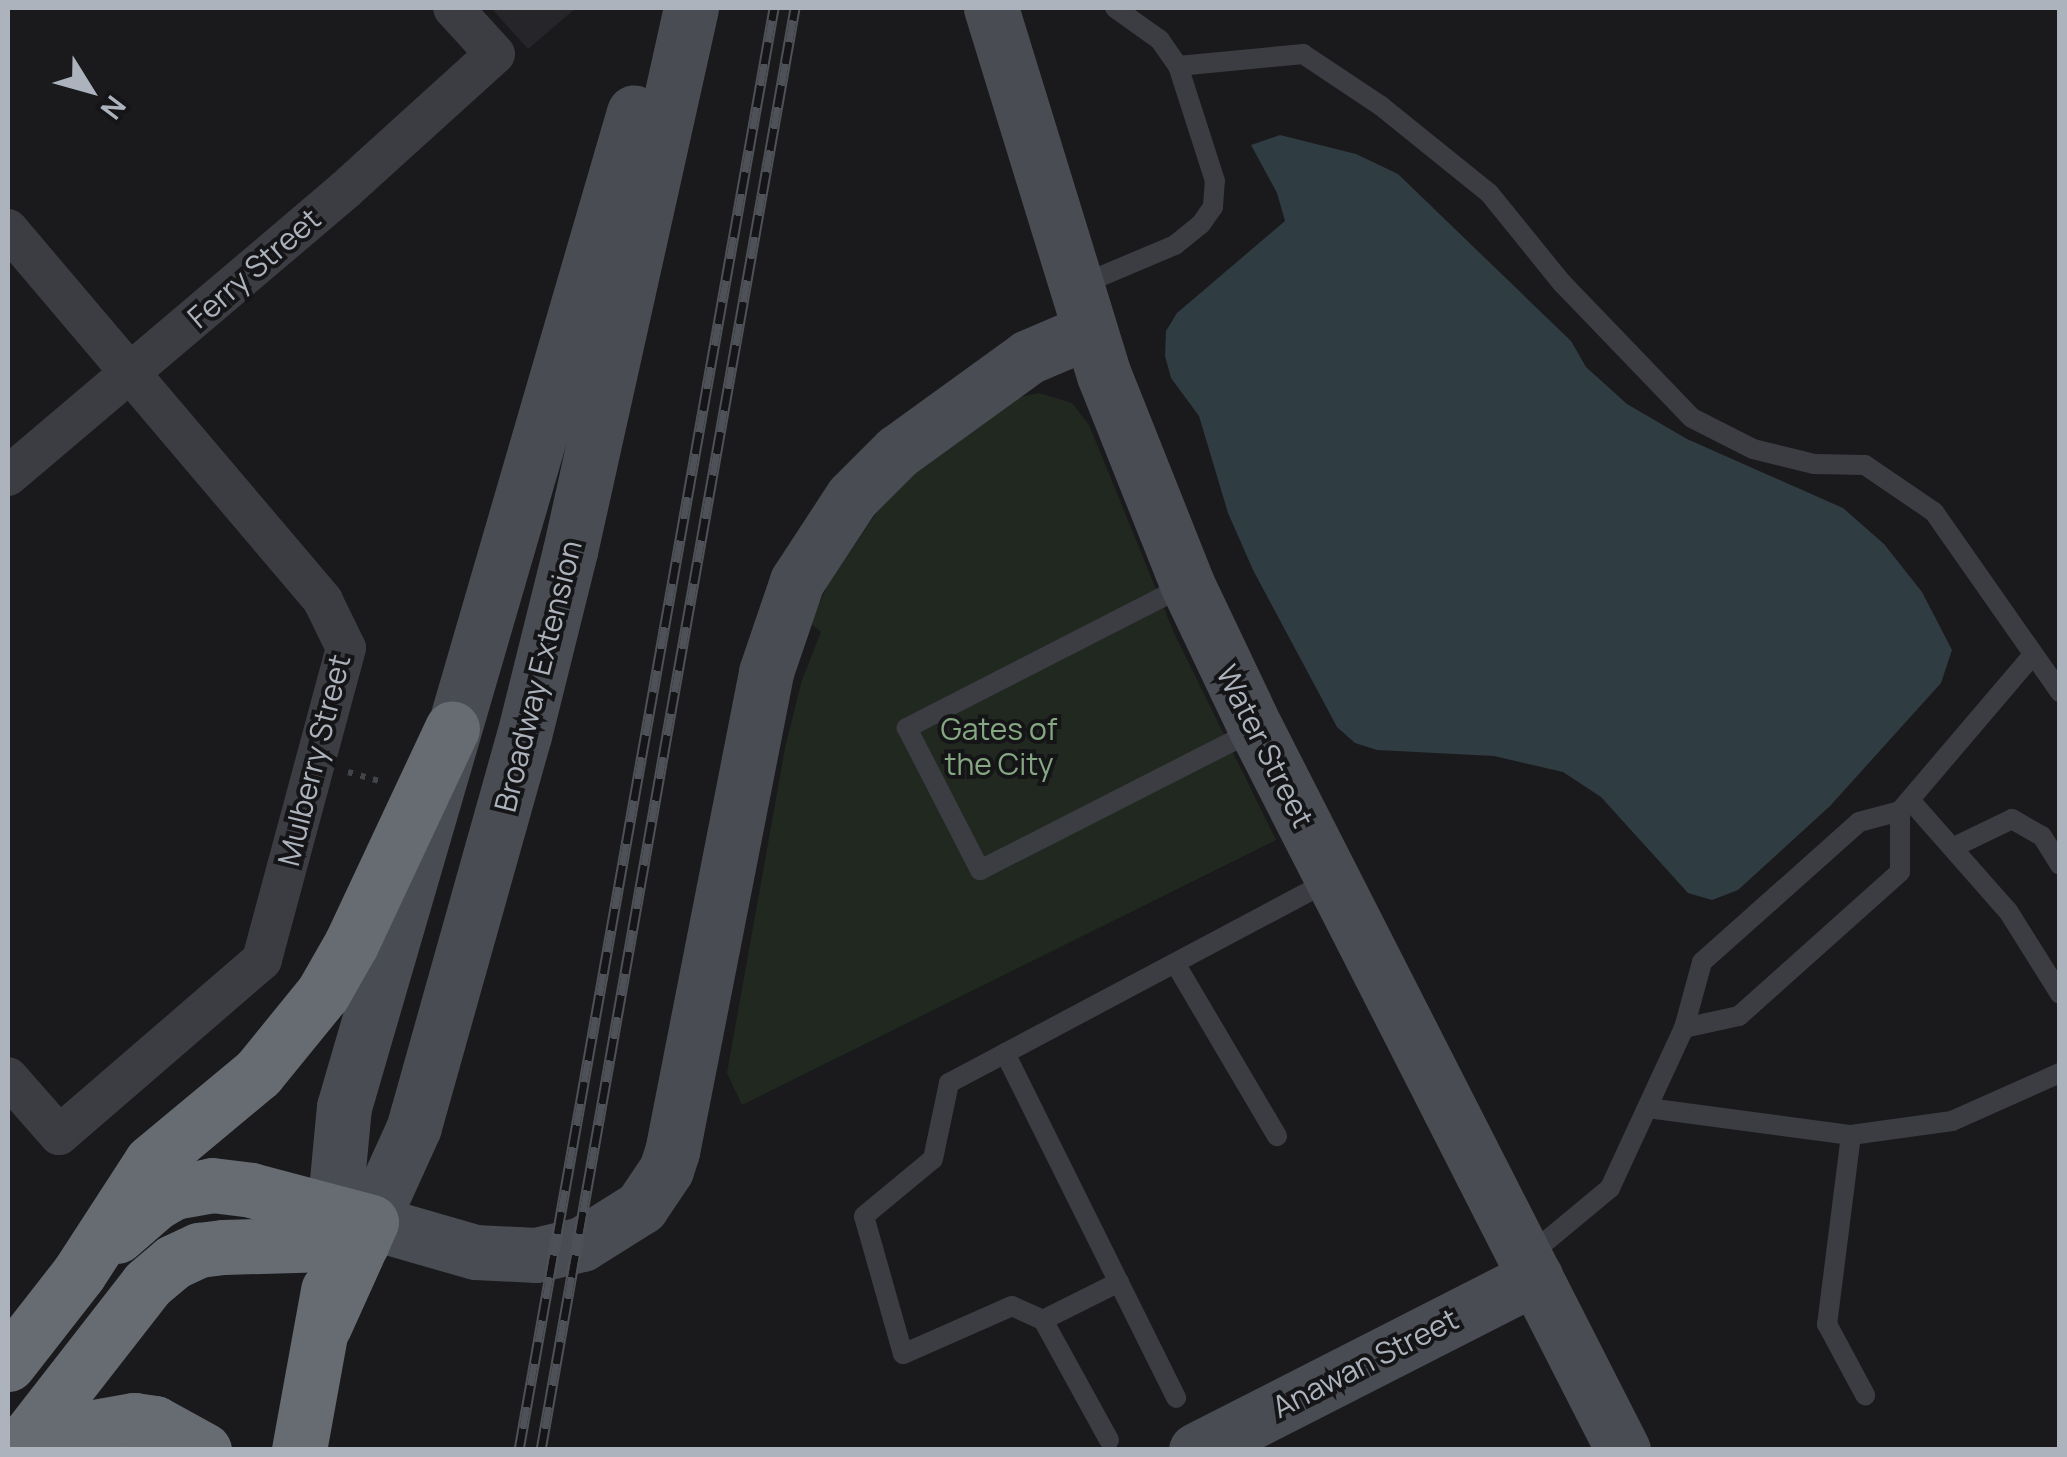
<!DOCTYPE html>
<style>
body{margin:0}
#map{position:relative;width:2067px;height:1457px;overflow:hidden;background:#1a1a1d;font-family:Manrope,sans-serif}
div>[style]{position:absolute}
.built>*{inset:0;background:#26262a}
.green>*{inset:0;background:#202820}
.water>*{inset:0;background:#2f3c41}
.path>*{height:6px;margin-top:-3px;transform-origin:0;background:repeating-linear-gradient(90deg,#414449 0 5px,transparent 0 13px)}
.lane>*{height:20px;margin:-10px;padding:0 10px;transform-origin:10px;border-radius:10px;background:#3b3d42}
.street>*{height:40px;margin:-20px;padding:0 20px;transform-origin:20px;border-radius:20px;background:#3b3d42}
.secondary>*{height:55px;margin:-27.5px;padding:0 27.5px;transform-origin:27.5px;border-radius:27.5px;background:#494c52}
.highway>*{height:55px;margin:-27.5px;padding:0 27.5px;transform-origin:27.5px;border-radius:27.5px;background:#676c73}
.rail>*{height:11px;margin-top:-5.5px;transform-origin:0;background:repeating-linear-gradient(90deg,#151518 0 22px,#4e5157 0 44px);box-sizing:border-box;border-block:2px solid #4e5157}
span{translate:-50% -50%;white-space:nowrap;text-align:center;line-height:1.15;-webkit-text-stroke:8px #151518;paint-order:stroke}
.street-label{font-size:30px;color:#acb3bc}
.park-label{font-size:30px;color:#85a883}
.frame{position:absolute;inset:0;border:10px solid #acb3bc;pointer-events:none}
.north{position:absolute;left:40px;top:40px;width:100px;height:100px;-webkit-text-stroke:8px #151518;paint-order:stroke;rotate:127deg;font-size:28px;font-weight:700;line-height:40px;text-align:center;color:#acb3bc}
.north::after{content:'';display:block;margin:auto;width:35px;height:45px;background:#acb3bc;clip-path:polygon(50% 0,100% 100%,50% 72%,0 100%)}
</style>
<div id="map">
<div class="built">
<i style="clip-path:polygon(491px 8px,576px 8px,528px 49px)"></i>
</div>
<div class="green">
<i style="clip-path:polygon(1039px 393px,1072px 403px,1089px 425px,1174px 633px,1276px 840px,742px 1105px,727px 1073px,785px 748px,802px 680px,821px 632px,810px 623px,829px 583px,883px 503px,933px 457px,1016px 398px)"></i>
</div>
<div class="water">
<i style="clip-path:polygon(1280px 135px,1356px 154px,1398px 174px,1571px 341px,1586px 367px,1627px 404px,1687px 439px,1843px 508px,1884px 544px,1922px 592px,1952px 650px,1941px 683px,1830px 806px,1738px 890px,1712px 900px,1688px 893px,1601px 797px,1563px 772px,1494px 756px,1377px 750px,1355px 743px,1337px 727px,1253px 570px,1228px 513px,1199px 416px,1171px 378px,1165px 356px,1166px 331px,1177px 313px,1285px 221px,1277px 193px,1251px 145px)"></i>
</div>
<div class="path">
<i style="left:348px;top:772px;width:32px;rotate:16deg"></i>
</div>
<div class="lane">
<i style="left:1178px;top:66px;width:126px;rotate:-5.5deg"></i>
<i style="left:1303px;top:54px;width:94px;rotate:33.7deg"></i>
<i style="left:1381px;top:106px;width:139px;rotate:38.9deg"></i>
<i style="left:1489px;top:193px;width:116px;rotate:51deg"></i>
<i style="left:1562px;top:283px;width:187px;rotate:46.1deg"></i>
<i style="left:1692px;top:418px;width:68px;rotate:26.9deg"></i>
<i style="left:1753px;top:449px;width:63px;rotate:13.8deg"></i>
<i style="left:1814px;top:464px;width:51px;rotate:1.1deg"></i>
<i style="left:1865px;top:465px;width:83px;rotate:34.3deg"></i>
<i style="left:1934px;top:512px;width:220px;rotate:55deg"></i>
<i style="left:1078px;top:286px;width:105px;rotate:-22.9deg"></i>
<i style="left:1175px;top:245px;width:33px;rotate:-39deg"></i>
<i style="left:1201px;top:224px;width:21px;rotate:-55deg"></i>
<i style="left:1213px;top:207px;width:26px;rotate:-86deg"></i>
<i style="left:1215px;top:181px;width:121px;rotate:-107.8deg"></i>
<i style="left:1178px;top:66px;width:32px;rotate:-125deg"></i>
<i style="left:1160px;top:40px;width:55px;rotate:-144.6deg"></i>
<i style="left:1186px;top:585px;width:314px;rotate:152.9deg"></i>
<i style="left:907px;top:728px;width:160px;rotate:62.8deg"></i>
<i style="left:980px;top:870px;width:309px;rotate:-27deg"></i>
<i style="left:1910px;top:800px;width:148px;rotate:48.6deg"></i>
<i style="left:2008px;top:911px;width:98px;rotate:57.9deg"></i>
<i style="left:1954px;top:847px;width:64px;rotate:-25.8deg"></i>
<i style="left:2012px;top:819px;width:34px;rotate:30deg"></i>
<i style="left:2042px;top:836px;width:34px;rotate:58deg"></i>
<i style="left:1175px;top:963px;width:201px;rotate:59.5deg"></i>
<i style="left:1684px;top:1028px;width:56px;rotate:-12.3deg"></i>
<i style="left:1739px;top:1016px;width:216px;rotate:-41.8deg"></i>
<i style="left:1900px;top:872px;width:61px;rotate:-90deg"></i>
<i style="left:1005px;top:1053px;width:385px;rotate:63.6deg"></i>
<i style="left:1648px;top:1108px;width:205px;rotate:7.6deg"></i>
<i style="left:1851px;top:1135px;width:102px;rotate:-7.9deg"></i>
<i style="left:1952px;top:1121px;width:118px;rotate:-24deg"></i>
<i style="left:1851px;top:1135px;width:191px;rotate:97.2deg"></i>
<i style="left:1827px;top:1324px;width:81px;rotate:61.8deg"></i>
<i style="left:1527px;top:1257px;width:108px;rotate:-39.7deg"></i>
<i style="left:1610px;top:1188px;width:176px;rotate:-65.2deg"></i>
<i style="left:1684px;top:1028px;width:68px;rotate:-74.7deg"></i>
<i style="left:1702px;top:962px;width:210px;rotate:-41.7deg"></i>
<i style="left:1859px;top:822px;width:42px;rotate:-15deg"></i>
<i style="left:1900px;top:811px;width:205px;rotate:-49.6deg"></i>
<i style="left:1043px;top:1320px;width:34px;rotate:-156deg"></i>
<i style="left:1012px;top:1306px;width:119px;rotate:156.2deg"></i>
<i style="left:903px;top:1354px;width:143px;rotate:-105.8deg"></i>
<i style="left:864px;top:1216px;width:89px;rotate:-39.6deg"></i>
<i style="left:933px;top:1159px;width:78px;rotate:-78.1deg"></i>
<i style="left:949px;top:1083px;width:432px;rotate:-28deg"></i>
<i style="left:1109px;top:1440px;width:137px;rotate:-118.8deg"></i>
<i style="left:1043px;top:1320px;width:85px;rotate:-26.6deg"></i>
</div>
<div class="street">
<i style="left:8px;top:229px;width:487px;rotate:49.7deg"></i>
<i style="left:323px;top:601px;width:52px;rotate:63.9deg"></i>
<i style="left:346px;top:648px;width:323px;rotate:105.1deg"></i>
<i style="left:262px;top:960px;width:268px;rotate:139.2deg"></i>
<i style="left:59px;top:1135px;width:77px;rotate:-131.3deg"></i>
<i style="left:8px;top:476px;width:442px;rotate:-40.3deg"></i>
<i style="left:345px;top:190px;width:202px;rotate:-42.2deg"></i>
<i style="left:495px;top:54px;width:62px;rotate:-132.4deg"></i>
</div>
<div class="secondary">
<i style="left:691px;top:8px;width:556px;rotate:102.56deg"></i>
<i style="left:570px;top:551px;width:190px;rotate:104deg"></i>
<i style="left:524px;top:735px;width:407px;rotate:105.7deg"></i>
<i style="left:414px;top:1127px;width:104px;rotate:114.4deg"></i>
<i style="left:371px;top:1222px;width:108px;rotate:16.1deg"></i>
<i style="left:475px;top:1252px;width:61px;rotate:2.8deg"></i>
<i style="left:536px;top:1255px;width:47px;rotate:-13.4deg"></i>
<i style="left:582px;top:1244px;width:70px;rotate:-32.1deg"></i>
<i style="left:641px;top:1207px;width:45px;rotate:-56deg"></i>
<i style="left:666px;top:1170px;width:19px;rotate:-72deg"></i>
<i style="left:672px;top:1152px;width:489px;rotate:-78.9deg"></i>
<i style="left:766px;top:672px;width:96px;rotate:-71.2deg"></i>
<i style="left:797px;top:581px;width:100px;rotate:-56.8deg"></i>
<i style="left:852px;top:497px;width:64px;rotate:-45deg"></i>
<i style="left:897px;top:452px;width:162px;rotate:-35.9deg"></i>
<i style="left:1028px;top:357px;width:66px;rotate:-23.1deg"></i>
<i style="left:991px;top:8px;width:384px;rotate:72.9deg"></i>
<i style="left:1104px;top:375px;width:225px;rotate:68.3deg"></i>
<i style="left:1187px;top:584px;width:161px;rotate:64.6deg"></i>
<i style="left:1256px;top:729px;width:809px;rotate:63.02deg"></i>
<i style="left:334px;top:1212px;width:105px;rotate:-84.6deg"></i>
<i style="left:344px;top:1107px;width:1036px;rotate:-73.75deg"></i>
<i style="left:1196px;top:1450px;width:381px;rotate:-27deg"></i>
</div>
<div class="highway">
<i style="left:117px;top:1236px;width:50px;rotate:-41deg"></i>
<i style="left:155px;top:1203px;width:22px;rotate:-30deg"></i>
<i style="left:174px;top:1192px;width:39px;rotate:-10deg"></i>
<i style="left:212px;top:1185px;width:39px;rotate:7deg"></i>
<i style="left:251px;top:1190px;width:124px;rotate:14.9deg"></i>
<i style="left:371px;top:1222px;width:114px;rotate:114.3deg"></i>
<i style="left:8px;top:1364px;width:115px;rotate:-52deg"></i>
<i style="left:79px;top:1273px;width:132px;rotate:-57deg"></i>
<i style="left:151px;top:1162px;width:139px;rotate:-39.8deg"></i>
<i style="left:258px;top:1073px;width:103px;rotate:-50.9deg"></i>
<i style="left:323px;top:993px;width:56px;rotate:-60.3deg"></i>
<i style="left:351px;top:944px;width:238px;rotate:-64.9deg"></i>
<i style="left:18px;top:1450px;width:210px;rotate:-52.1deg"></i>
<i style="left:147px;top:1284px;width:34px;rotate:-40deg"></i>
<i style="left:173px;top:1262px;width:29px;rotate:-25deg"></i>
<i style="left:199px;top:1250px;width:24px;rotate:-7deg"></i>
<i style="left:223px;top:1247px;width:139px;rotate:-1.6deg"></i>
<i style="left:58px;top:1450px;width:37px;rotate:-36deg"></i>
<i style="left:88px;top:1428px;width:47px;rotate:-9.9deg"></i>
<i style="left:134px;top:1420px;width:21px;rotate:8deg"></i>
<i style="left:155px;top:1423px;width:56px;rotate:28.9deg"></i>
<i style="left:299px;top:1450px;width:163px;rotate:-79.7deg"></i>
</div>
<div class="rail">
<i style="left:519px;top:1450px;width:1464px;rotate:-79.97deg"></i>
<i style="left:541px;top:1450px;width:1464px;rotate:-80.01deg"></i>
</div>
<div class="street-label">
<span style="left:254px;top:268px;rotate:-41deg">Ferry Street</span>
<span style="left:538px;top:676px;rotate:-76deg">Broadway Extension</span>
<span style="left:1265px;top:746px;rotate:63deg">Water Street</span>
<span style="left:314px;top:760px;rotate:-76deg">Mulberry Street</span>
<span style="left:1365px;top:1363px;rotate:-27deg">Anawan Street</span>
</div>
<div class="park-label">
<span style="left:999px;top:746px">Gates of<br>the City</span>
</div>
<div class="frame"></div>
<div class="north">N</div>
</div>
